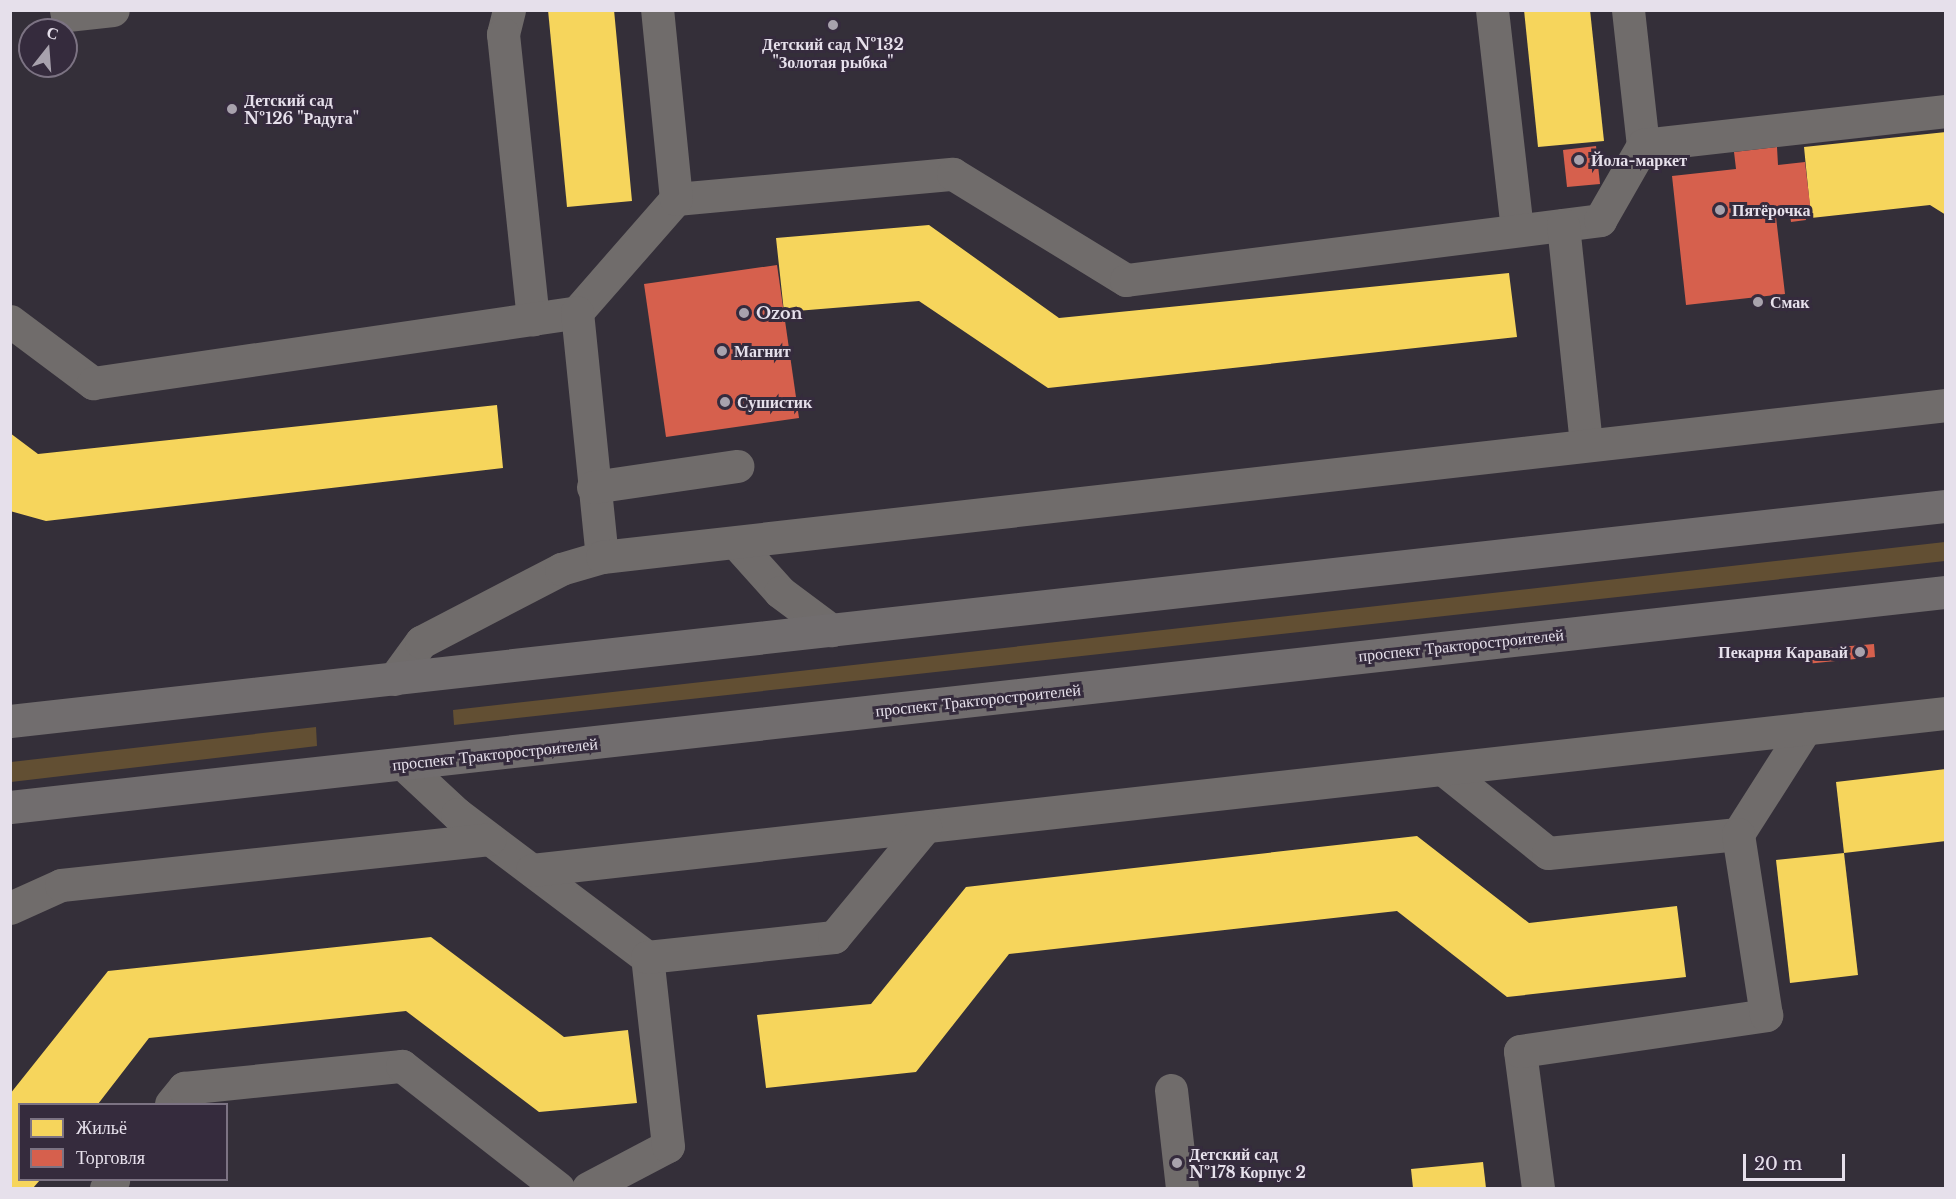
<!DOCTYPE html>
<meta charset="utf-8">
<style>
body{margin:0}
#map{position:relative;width:1956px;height:1199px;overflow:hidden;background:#342f39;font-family:"Libre Baskerville",serif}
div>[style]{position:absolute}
.green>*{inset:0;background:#624f33}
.homes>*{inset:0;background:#f6d55c}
.shops>*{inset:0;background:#d6604d}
.minor>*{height:33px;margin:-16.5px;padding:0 16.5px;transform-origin:16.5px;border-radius:16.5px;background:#706c6b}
.major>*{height:33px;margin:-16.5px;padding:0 16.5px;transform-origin:16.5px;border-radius:16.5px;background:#716d6e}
.dots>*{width:16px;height:16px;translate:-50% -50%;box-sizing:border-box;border:3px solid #352b3d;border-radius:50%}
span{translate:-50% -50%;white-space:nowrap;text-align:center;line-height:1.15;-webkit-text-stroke:6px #352b3d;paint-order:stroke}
.poi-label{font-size:16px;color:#e6e0eb;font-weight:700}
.left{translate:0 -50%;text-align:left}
.right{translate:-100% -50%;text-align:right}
.street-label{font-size:16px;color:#e6e0eb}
.frame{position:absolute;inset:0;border:12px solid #e6e0eb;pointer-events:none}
.legend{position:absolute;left:18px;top:1103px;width:210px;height:78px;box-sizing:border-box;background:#352b3d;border:2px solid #7c7383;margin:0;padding:8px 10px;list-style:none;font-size:18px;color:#e6e0eb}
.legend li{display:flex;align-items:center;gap:12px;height:30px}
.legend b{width:30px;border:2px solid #7c7383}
.north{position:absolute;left:18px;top:18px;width:60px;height:60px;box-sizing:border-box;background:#352b3d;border:2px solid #7c7383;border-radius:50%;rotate:17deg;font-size:16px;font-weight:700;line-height:24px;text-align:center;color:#e6e0eb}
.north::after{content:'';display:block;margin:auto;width:21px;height:27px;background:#a8a2ad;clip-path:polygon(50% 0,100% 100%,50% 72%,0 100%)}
.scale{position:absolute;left:1743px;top:1154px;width:102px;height:27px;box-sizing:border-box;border:3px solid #e6e0eb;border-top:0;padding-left:8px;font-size:18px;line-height:21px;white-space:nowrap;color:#e6e0eb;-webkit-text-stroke:4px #352b3d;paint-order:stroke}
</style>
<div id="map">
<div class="green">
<i style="clip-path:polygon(1945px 542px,1945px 561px,454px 725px,453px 710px)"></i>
<i style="clip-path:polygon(316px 727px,317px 746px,11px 782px,11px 762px)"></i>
</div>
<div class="homes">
<i style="clip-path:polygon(548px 10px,614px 10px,632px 201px,567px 207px)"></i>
<i style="clip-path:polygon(1524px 10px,1590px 10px,1604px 141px,1538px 147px)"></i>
<i style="clip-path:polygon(1946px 132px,1946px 215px,1930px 205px,1811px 218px,1804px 147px)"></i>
<i style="clip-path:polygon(929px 225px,1059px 318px,1509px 273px,1517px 337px,1048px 388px,919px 301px,784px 312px,776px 238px)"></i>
<i style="clip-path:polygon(497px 405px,503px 468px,46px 521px,10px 511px,10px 433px,38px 454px)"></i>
<i style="clip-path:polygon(1946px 769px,1946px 841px,1844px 853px,1836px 782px)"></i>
<i style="clip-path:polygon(1417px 836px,1529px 923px,1677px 906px,1686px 977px,1507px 997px,1397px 911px,1009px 954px,916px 1072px,766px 1088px,757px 1015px,871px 1004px,966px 887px)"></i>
<i style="clip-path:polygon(1844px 853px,1858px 975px,1790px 983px,1776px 860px)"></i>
<i style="clip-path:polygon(431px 937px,564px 1037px,628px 1030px,637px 1103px,539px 1112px,406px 1011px,149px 1038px,98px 1104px,20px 1104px,20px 1180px,40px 1180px,33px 1188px,10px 1188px,10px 1094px,108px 971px)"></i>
<i style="clip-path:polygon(1483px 1162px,1486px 1188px,1413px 1188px,1411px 1169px)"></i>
</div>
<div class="shops">
<i style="clip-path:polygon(1596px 146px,1600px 184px,1567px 187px,1563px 150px)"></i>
<i style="clip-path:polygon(1777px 147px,1778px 165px,1805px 162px,1811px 213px,1805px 213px,1806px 220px,1791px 222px,1790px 215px,1776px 217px,1785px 294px,1686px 305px,1672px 176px,1736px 169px,1734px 152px)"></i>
<i style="clip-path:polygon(777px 265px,799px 418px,666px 437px,644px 284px)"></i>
<i style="clip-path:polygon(1874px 644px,1875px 657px,1806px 664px,1804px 650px)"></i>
</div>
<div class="minor">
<i style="left:66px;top:10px;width:5px;rotate:79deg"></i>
<i style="left:67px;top:15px;width:46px;rotate:-6.2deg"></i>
<i style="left:509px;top:10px;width:25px;rotate:104deg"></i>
<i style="left:503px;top:34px;width:287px;rotate:84deg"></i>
<i style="left:1492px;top:10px;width:221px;rotate:83.5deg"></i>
<i style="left:1628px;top:10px;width:136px;rotate:83.7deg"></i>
<i style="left:676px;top:199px;width:278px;rotate:-5.2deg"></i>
<i style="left:953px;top:174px;width:203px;rotate:31.5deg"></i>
<i style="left:1126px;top:280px;width:478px;rotate:-7.2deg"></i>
<i style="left:1600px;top:220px;width:86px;rotate:-60.2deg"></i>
<i style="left:1643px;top:145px;width:305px;rotate:-6.4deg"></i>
<i style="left:1563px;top:225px;width:221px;rotate:84deg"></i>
<i style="left:577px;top:312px;width:150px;rotate:-48.8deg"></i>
<i style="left:676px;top:199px;width:190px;rotate:-95.7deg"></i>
<i style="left:10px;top:321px;width:104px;rotate:36.8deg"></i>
<i style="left:93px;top:383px;width:489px;rotate:-8.3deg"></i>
<i style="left:577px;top:312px;width:246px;rotate:84.2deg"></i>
<i style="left:593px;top:487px;width:146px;rotate:-8.3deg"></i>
<i style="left:737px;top:544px;width:64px;rotate:48.1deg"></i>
<i style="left:780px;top:592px;width:64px;rotate:36.7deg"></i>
<i style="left:394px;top:679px;width:46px;rotate:-53.9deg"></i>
<i style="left:421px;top:642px;width:158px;rotate:-27.5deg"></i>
<i style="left:561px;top:569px;width:43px;rotate:-16.3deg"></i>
<i style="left:602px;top:557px;width:1353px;rotate:-6.45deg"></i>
<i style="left:403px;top:764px;width:74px;rotate:42.8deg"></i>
<i style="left:457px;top:814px;width:238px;rotate:37deg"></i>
<i style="left:1443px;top:769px;width:134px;rotate:38.7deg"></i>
<i style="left:1548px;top:853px;width:191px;rotate:-5.7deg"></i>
<i style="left:1738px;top:834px;width:125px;rotate:-57.5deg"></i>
<i style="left:532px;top:870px;width:1423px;rotate:-6.34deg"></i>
<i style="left:10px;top:908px;width:56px;rotate:-24.3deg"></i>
<i style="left:61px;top:885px;width:431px;rotate:-6.1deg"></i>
<i style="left:1171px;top:1090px;width:99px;rotate:83.6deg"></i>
<i style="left:171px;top:1104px;width:21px;rotate:-51deg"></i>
<i style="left:184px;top:1088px;width:219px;rotate:-5.8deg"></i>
<i style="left:402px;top:1066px;width:198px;rotate:38deg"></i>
<i style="left:106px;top:1188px;width:11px;rotate:-49deg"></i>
<i style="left:588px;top:1188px;width:90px;rotate:-27.7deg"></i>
<i style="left:668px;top:1146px;width:190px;rotate:-96.3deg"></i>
<i style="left:647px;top:957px;width:188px;rotate:-6.1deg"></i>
<i style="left:834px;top:937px;width:143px;rotate:-50.4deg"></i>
<i style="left:1538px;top:1188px;width:138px;rotate:-97.5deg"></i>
<i style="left:1520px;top:1051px;width:249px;rotate:-8.3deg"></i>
<i style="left:1766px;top:1015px;width:183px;rotate:-98.8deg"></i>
</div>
<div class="major">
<i style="left:10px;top:721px;width:1948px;rotate:-6.34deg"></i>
<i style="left:10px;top:807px;width:1948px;rotate:-6.34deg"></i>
</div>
<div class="dots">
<i style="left:833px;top:25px;background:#a8a2ad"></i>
<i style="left:232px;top:109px;background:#a8a2ad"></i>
<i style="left:1579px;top:160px;background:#a8a2ad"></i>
<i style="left:1720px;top:210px;background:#a8a2ad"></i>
<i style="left:1758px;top:302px;background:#a8a2ad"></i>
<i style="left:744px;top:313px;background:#a8a2ad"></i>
<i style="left:722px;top:351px;background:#a8a2ad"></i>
<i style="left:725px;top:402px;background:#a8a2ad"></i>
<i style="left:1860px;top:652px;background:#a8a2ad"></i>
<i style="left:1177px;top:1163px;background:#a8a2ad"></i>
</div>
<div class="poi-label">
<span style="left:833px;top:53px">Детский сад №132<br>"Золотая рыбка"</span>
<span class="left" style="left:244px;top:109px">Детский сад<br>№126 "Радуга"</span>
<span class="left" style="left:1591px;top:160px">Йола-маркет</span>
<span class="left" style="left:1732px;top:210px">Пятёрочка</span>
<span class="left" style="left:1770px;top:302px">Смак</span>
<span class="left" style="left:756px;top:313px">Ozon</span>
<span class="left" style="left:734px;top:351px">Магнит</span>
<span class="left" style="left:737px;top:402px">Сушистик</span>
<span class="right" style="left:1848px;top:652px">Пекарня Каравай</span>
<span class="left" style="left:1189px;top:1163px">Детский сад<br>№178 Корпус 2</span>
</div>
<div class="street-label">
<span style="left:1461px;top:645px;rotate:-6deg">проспект Тракторостроителей</span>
<span style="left:978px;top:700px;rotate:-6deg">проспект Тракторостроителей</span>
<span style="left:495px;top:754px;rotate:-6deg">проспект Тракторостроителей</span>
</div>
<div class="frame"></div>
<ul class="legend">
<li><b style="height:16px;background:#f6d55c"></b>Жильё</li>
<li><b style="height:16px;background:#d6604d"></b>Торговля</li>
</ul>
<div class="north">С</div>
<div class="scale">20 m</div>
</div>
